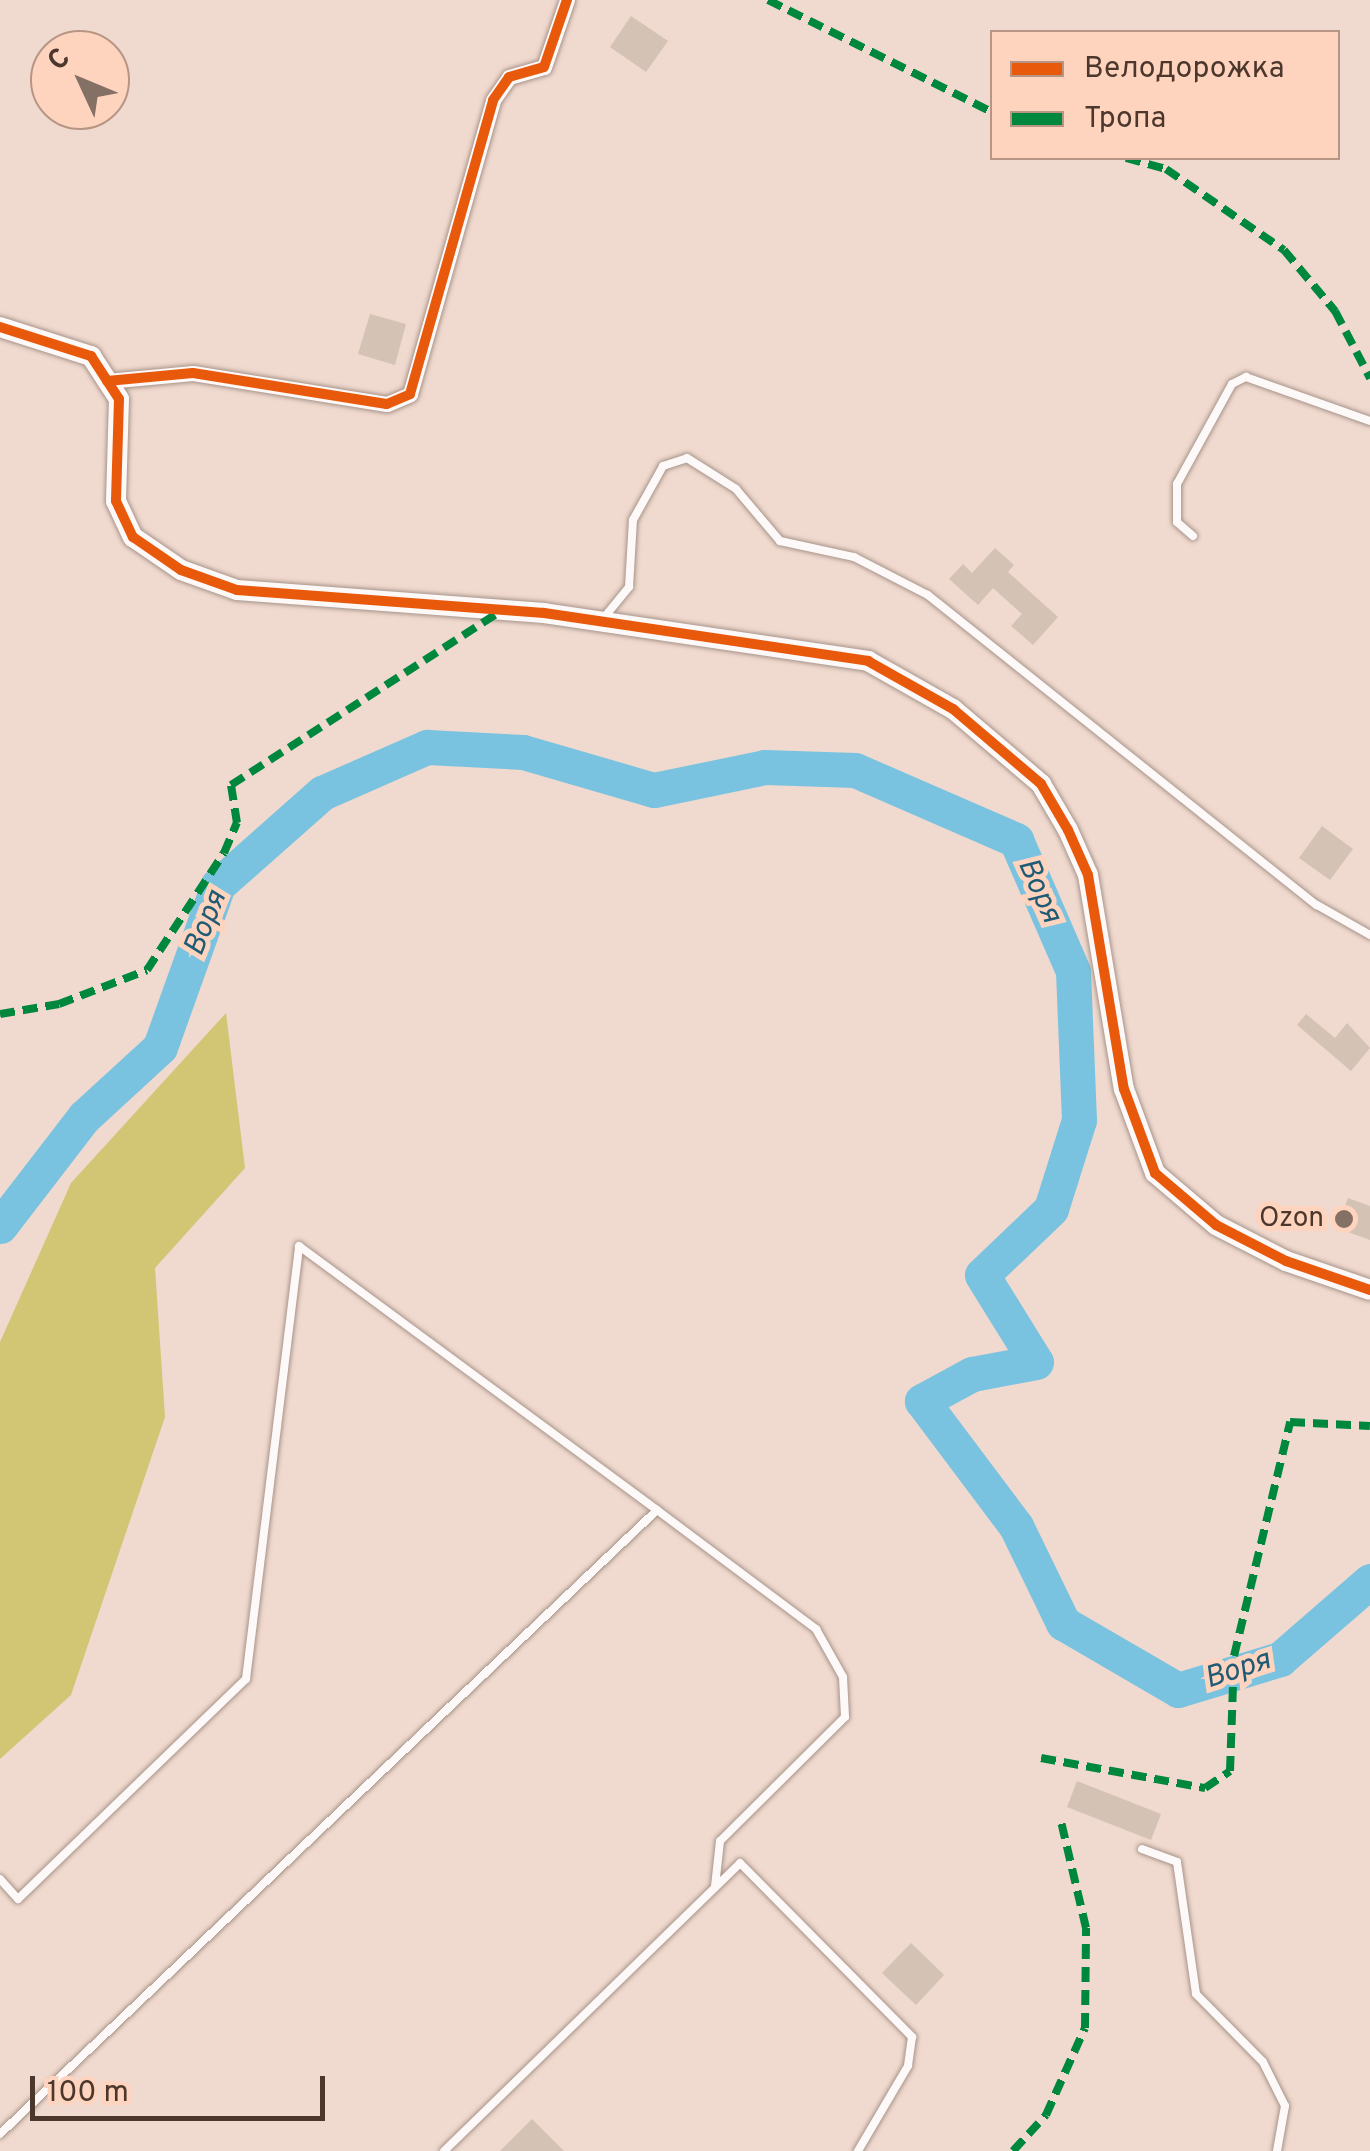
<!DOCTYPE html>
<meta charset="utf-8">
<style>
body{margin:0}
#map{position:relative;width:1370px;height:2151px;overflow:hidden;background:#f0d9ce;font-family:Overpass,sans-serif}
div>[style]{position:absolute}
.forest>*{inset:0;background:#d2c675}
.river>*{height:35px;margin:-17.5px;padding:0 17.5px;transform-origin:17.5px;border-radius:17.5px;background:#79c3e0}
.building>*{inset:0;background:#d4c2b5}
.roads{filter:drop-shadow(0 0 2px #a7948a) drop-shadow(0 0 2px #a7948a)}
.service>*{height:8px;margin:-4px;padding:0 4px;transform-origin:4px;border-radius:4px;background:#fdf9f8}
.minor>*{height:15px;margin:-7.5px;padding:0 7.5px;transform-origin:7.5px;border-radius:7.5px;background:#fdf9f8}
.tertiary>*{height:20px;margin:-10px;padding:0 10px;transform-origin:10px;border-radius:10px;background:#fdf9f8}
.quiet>*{height:8px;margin-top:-4px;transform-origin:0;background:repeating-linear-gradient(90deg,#00873e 0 15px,transparent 0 23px)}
.cycleway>*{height:10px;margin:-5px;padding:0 5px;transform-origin:5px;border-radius:5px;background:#e8590c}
.dots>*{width:28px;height:28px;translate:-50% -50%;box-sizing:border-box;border:5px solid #ffd4bf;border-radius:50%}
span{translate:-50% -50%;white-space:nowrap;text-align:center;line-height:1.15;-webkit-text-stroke:10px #ffd4bf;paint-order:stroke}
.poi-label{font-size:28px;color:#4c372c}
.right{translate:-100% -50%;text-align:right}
.water-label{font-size:30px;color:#1f5b74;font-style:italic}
.legend{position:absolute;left:990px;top:30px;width:350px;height:130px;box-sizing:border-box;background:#ffd4bf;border:2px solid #b79584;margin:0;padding:12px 18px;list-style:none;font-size:30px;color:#4c372c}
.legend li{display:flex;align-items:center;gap:20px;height:50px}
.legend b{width:50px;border:2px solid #b79584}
.north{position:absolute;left:30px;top:30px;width:100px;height:100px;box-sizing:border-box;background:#ffd4bf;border:2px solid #b79584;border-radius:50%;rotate:314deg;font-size:28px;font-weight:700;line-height:40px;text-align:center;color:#4c372c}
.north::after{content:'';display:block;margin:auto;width:35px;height:45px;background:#857065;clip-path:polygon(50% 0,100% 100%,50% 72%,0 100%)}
.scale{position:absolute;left:30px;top:2076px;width:295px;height:45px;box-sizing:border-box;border:5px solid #4c372c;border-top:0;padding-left:12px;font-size:30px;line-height:35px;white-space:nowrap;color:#4c372c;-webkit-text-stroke:8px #ffd4bf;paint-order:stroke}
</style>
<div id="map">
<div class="forest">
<i style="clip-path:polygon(226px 1013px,245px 1168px,155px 1268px,165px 1417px,71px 1695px,0 1759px,0 1342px,71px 1183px)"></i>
</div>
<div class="river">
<i style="left:0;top:1226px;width:138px;rotate:-52.4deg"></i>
<i style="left:84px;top:1117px;width:103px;rotate:-42.6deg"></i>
<i style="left:160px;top:1047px;width:172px;rotate:-70.3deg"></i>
<i style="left:218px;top:885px;width:139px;rotate:-41.5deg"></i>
<i style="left:322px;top:793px;width:115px;rotate:-23.7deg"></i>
<i style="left:427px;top:747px;width:96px;rotate:3deg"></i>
<i style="left:523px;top:752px;width:136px;rotate:16.2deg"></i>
<i style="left:654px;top:790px;width:113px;rotate:-11.7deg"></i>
<i style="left:765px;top:767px;width:90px;rotate:1.9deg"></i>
<i style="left:855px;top:770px;width:176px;rotate:23.5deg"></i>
<i style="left:1016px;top:840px;width:143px;rotate:66.5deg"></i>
<i style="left:1073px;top:971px;width:149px;rotate:87.7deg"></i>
<i style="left:1079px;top:1120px;width:93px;rotate:107.5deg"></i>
<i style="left:1051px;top:1209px;width:95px;rotate:136.3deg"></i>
<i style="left:982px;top:1275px;width:102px;rotate:58.2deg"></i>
<i style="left:1036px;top:1362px;width:65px;rotate:169.4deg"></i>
<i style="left:972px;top:1374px;width:57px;rotate:151.6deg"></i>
<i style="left:922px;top:1401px;width:156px;rotate:53.1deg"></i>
<i style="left:1016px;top:1526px;width:108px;rotate:64.1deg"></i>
<i style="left:1063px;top:1623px;width:133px;rotate:30.2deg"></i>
<i style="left:1178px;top:1690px;width:107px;rotate:-16.9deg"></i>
<i style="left:1280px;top:1659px;width:119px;rotate:-40.9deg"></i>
</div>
<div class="building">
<i style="clip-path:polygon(631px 16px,668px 41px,646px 72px,610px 47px)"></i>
<i style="clip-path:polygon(370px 314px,406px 324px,395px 365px,358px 354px)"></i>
<i style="clip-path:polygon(995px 548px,1014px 565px,1008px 572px,1058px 617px,1033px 645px,1011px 626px,1022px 614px,993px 588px,978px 605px,949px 579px,963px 564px,972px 573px)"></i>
<i style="clip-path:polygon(1322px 826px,1353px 849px,1330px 880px,1299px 858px)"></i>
<i style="clip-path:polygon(1306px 1014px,1335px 1038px,1347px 1023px,1370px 1048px,1351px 1071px,1297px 1025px)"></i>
<i style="clip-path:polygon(1348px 1198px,1370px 1206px,1370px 1240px,1337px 1228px)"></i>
<i style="clip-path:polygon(1077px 1781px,1161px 1814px,1151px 1840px,1067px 1807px)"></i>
<i style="clip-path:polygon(911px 1943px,944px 1975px,916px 2005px,882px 1973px)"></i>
<i style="clip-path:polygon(532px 2119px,564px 2151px,500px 2151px)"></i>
</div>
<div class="roads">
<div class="service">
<i style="left:1193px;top:536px;width:21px;rotate:-139deg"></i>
<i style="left:1177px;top:522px;width:38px;rotate:-90deg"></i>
<i style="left:1177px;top:484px;width:114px;rotate:-61.2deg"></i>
<i style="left:1232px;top:384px;width:16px;rotate:-27deg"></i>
<i style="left:1246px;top:377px;width:132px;rotate:19.5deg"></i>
<i style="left:602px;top:620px;width:43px;rotate:-50.7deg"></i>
<i style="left:629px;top:587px;width:67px;rotate:-86.6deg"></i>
<i style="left:633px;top:520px;width:62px;rotate:-60.9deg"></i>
<i style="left:663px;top:466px;width:25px;rotate:-18deg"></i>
<i style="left:687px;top:458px;width:58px;rotate:32.3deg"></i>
<i style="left:736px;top:489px;width:68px;rotate:49.8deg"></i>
<i style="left:780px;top:541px;width:76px;rotate:12.2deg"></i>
<i style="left:854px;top:557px;width:83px;rotate:27.2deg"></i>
<i style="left:928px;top:595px;width:497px;rotate:38.6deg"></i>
<i style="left:1317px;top:905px;width:61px;rotate:29.5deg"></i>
<i style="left:1142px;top:1849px;width:37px;rotate:20deg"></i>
<i style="left:1177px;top:1862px;width:133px;rotate:81.8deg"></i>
<i style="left:1196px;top:1994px;width:95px;rotate:45.4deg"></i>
<i style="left:1263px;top:2062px;width:49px;rotate:63.4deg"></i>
<i style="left:1285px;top:2106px;width:46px;rotate:100.1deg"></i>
<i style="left:0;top:1879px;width:27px;rotate:48deg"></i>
<i style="left:18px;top:1899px;width:317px;rotate:-44deg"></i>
<i style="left:246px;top:1679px;width:436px;rotate:-83deg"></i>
<i style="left:299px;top:1246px;width:445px;rotate:36.4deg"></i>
<i style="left:0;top:2134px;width:906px;rotate:-43.52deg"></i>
<i style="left:657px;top:1510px;width:199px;rotate:36.8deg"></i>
<i style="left:816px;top:1629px;width:55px;rotate:60.6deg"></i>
<i style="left:843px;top:1677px;width:40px;rotate:87.1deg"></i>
<i style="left:845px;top:1717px;width:176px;rotate:135.2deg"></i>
<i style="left:720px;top:1841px;width:45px;rotate:96.3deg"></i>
<i style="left:444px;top:2151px;width:413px;rotate:-44.2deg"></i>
<i style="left:740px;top:1863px;width:245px;rotate:45.3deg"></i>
<i style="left:912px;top:2037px;width:29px;rotate:98deg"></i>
<i style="left:908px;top:2066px;width:99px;rotate:120.5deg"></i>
</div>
<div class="minor">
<i style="left:107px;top:381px;width:86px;rotate:-5.3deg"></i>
<i style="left:193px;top:373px;width:196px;rotate:9.1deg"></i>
<i style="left:387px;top:404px;width:25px;rotate:-23deg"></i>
<i style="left:410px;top:394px;width:305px;rotate:-74.2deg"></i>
<i style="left:493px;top:100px;width:28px;rotate:-55deg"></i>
<i style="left:509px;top:77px;width:36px;rotate:-16deg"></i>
<i style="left:544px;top:67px;width:71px;rotate:-71.1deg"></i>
</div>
<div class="tertiary">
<i style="left:0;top:327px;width:96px;rotate:17.7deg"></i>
<i style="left:91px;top:356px;width:51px;rotate:56.9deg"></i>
<i style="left:119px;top:399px;width:102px;rotate:91.7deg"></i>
<i style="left:116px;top:501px;width:40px;rotate:65deg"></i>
<i style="left:133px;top:537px;width:58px;rotate:34.5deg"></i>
<i style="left:181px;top:570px;width:59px;rotate:19.7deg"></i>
<i style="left:237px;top:590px;width:308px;rotate:4.3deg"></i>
<i style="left:544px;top:613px;width:328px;rotate:8.4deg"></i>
<i style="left:868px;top:661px;width:98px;rotate:29.5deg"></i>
<i style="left:953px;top:709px;width:116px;rotate:40.4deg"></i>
<i style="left:1041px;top:784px;width:53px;rotate:59.6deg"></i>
<i style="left:1068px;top:830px;width:49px;rotate:66deg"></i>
<i style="left:1088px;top:875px;width:217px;rotate:80.5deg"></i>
<i style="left:1124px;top:1089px;width:90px;rotate:69.7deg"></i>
<i style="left:1155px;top:1173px;width:80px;rotate:40.4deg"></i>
<i style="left:1216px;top:1225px;width:79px;rotate:27.2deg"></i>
<i style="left:1286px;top:1261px;width:89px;rotate:19deg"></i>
</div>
</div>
<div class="quiet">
<i style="left:768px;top:0;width:250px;rotate:26.6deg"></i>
<i style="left:1126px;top:158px;width:41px;rotate:15.4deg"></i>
<i style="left:1166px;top:169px;width:143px;rotate:34.5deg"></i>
<i style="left:1284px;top:250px;width:80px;rotate:50.1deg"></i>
<i style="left:1335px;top:311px;width:76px;rotate:62.4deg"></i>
<i style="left:0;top:1014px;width:60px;rotate:-9.6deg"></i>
<i style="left:59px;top:1004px;width:94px;rotate:-21.1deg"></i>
<i style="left:147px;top:970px;width:140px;rotate:-56.7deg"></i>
<i style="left:224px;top:853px;width:33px;rotate:-67deg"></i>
<i style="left:237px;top:823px;width:38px;rotate:-99deg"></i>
<i style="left:231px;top:785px;width:319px;rotate:-32.8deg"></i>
<i style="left:1041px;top:1758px;width:167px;rotate:10.4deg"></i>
<i style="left:1205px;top:1788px;width:30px;rotate:-34deg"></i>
<i style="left:1230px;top:1771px;width:115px;rotate:-88deg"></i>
<i style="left:1234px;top:1656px;width:241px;rotate:-76.5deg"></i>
<i style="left:1290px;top:1422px;width:80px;rotate:2.9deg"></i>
<i style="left:1013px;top:2151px;width:49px;rotate:-47.5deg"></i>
<i style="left:1046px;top:2115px;width:95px;rotate:-65.9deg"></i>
<i style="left:1085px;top:2028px;width:100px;rotate:-89.4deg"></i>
<i style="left:1086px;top:1928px;width:110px;rotate:-103.2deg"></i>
</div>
<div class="cycleway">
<i style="left:0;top:327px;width:96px;rotate:17.7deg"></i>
<i style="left:91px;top:356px;width:51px;rotate:56.9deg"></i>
<i style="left:119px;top:399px;width:102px;rotate:91.7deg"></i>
<i style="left:116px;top:501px;width:40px;rotate:65deg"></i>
<i style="left:133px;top:537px;width:58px;rotate:34.5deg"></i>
<i style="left:181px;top:570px;width:59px;rotate:19.7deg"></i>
<i style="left:237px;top:590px;width:308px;rotate:4.3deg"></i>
<i style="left:544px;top:613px;width:328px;rotate:8.4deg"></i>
<i style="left:868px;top:661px;width:98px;rotate:29.5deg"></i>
<i style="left:953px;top:709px;width:116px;rotate:40.4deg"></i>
<i style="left:1041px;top:784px;width:53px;rotate:59.6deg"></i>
<i style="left:1068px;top:830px;width:49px;rotate:66deg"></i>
<i style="left:1088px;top:875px;width:217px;rotate:80.5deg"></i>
<i style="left:1124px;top:1089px;width:90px;rotate:69.7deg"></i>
<i style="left:1155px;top:1173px;width:80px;rotate:40.4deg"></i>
<i style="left:1216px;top:1225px;width:79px;rotate:27.2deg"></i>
<i style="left:1286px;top:1261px;width:89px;rotate:19deg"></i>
<i style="left:107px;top:381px;width:86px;rotate:-5.3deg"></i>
<i style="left:193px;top:373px;width:196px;rotate:9.1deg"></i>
<i style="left:387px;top:404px;width:25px;rotate:-23deg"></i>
<i style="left:410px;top:394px;width:305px;rotate:-74.2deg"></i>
<i style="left:493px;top:100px;width:28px;rotate:-55deg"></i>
<i style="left:509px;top:77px;width:36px;rotate:-16deg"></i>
<i style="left:544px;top:67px;width:71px;rotate:-71.1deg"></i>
</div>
<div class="dots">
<i style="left:1344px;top:1219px;background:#857065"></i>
</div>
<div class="poi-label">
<span class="right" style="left:1324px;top:1219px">Ozon</span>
</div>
<div class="water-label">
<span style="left:1038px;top:891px;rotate:66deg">Воря</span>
<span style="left:207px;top:924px;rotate:-68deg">Воря</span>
<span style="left:1238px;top:1671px;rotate:-18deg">Воря</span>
</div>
<ul class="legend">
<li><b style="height:12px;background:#e8590c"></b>Велодорожка</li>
<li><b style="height:12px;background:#00873e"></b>Тропа</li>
</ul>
<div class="north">С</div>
<div class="scale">100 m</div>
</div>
